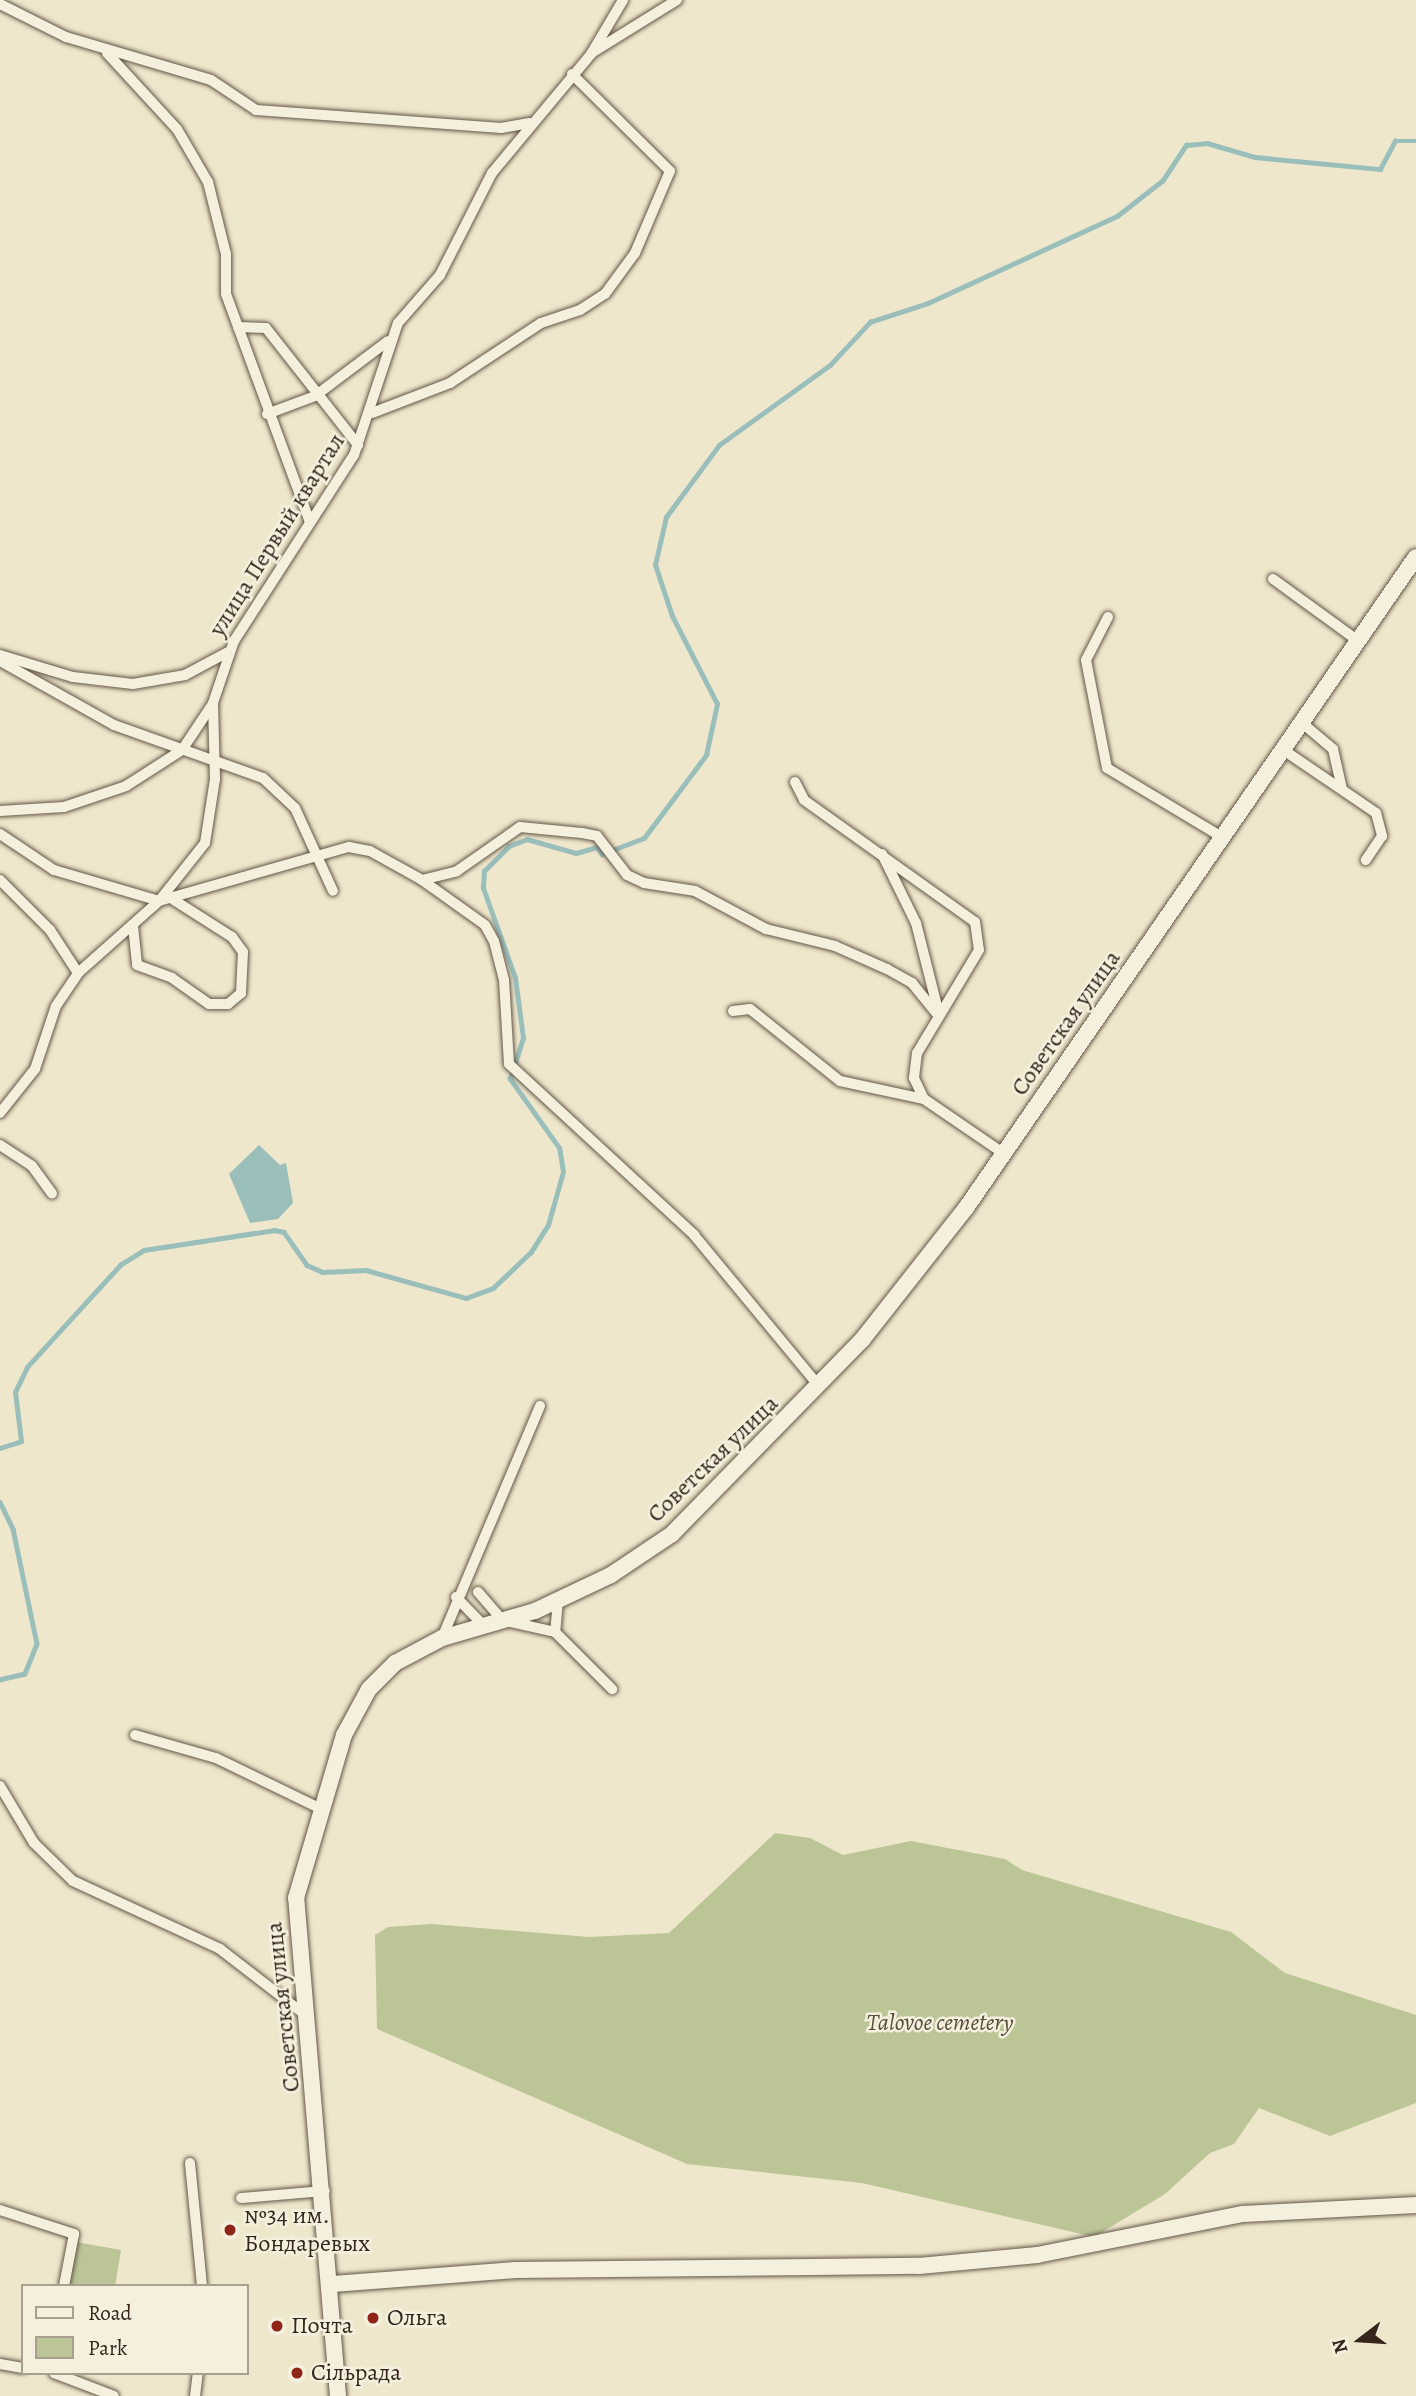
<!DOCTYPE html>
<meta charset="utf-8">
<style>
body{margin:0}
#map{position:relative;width:1416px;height:2396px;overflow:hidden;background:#efe7cc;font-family:Alegreya,serif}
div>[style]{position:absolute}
.green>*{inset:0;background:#bbc596}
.water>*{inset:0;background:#9abfbb}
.stream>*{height:4.5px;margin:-2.25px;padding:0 2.25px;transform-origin:2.25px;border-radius:2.25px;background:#9abfbb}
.roads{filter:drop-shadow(0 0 2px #635647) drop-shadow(0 0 2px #635647)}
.street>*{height:10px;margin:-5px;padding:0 5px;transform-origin:5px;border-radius:5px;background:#f5efde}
.secondary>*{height:16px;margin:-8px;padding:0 8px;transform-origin:8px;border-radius:8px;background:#f5efde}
.dots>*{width:19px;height:19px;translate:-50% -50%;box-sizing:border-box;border:4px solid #f5efde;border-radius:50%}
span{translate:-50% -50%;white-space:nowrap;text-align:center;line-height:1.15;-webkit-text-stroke:5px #f5efde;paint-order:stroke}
.street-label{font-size:24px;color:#34261b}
.park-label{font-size:24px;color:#564e3a;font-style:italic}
.poi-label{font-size:24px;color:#34261b}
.left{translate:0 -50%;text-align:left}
.legend{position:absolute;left:21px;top:2284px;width:228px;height:91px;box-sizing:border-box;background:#f5efde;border:2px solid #a89f90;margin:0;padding:9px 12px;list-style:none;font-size:21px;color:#34261b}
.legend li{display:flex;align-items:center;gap:14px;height:35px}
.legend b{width:35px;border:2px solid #a89f90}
.north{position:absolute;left:1325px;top:2305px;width:70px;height:70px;-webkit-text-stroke:5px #f5efde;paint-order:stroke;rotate:253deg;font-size:19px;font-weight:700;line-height:28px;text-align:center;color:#34261b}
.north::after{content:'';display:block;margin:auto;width:24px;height:32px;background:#34261b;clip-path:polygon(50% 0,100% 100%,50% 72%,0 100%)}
</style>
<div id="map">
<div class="green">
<i style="clip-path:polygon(775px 1833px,810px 1838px,843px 1855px,911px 1841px,1005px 1859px,1022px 1870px,1231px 1932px,1285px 1973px,1416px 2015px,1416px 2103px,1330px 2136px,1259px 2108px,1234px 2144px,1210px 2153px,1165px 2194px,1094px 2237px,862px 2183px,687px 2164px,377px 2029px,375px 1935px,388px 1927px,431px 1924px,589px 1937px,669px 1933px)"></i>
<i style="clip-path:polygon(76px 2242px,121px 2250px,115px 2286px,68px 2286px)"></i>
</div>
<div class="water">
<i style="clip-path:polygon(259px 1145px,280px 1165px,286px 1163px,293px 1203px,278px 1219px,250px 1223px,229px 1174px)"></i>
</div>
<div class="stream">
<i style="left:0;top:1448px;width:22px;rotate:-18deg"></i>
<i style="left:21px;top:1441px;width:49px;rotate:-97deg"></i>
<i style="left:15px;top:1392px;width:28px;rotate:-64deg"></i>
<i style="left:27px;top:1367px;width:138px;rotate:-47.6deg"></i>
<i style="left:120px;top:1265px;width:28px;rotate:-32deg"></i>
<i style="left:144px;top:1250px;width:132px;rotate:-8.7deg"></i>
<i style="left:274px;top:1230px;width:10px;rotate:11deg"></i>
<i style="left:284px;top:1232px;width:40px;rotate:55.1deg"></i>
<i style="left:307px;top:1265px;width:17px;rotate:24deg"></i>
<i style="left:323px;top:1272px;width:43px;rotate:-2.7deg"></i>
<i style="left:366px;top:1270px;width:104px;rotate:15.6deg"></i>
<i style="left:466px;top:1298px;width:29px;rotate:-20deg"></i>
<i style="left:493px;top:1288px;width:52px;rotate:-43.5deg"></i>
<i style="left:531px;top:1252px;width:32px;rotate:-58deg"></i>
<i style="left:548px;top:1225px;width:55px;rotate:-74.2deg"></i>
<i style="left:563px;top:1172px;width:24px;rotate:-99deg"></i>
<i style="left:559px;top:1148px;width:85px;rotate:-125.4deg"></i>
<i style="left:510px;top:1079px;width:43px;rotate:-72.4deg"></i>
<i style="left:523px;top:1038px;width:61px;rotate:-97.6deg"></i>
<i style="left:515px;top:978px;width:96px;rotate:-109.6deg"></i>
<i style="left:483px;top:888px;width:17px;rotate:-87deg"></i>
<i style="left:484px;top:871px;width:35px;rotate:-45deg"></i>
<i style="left:509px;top:846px;width:19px;rotate:-21deg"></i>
<i style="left:527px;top:839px;width:51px;rotate:15.9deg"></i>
<i style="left:576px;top:853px;width:22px;rotate:-16deg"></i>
<i style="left:597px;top:847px;width:9px;rotate:54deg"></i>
<i style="left:602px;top:854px;width:45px;rotate:-20.9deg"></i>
<i style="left:644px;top:838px;width:104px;rotate:-53.2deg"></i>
<i style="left:706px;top:755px;width:52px;rotate:-77.8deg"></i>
<i style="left:717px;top:704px;width:99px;rotate:-117.1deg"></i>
<i style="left:672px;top:616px;width:54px;rotate:-108.4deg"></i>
<i style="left:655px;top:565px;width:49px;rotate:-77.1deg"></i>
<i style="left:666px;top:517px;width:89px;rotate:-53.6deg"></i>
<i style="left:719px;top:445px;width:137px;rotate:-35.8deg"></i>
<i style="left:830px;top:365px;width:59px;rotate:-47.1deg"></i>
<i style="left:870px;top:322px;width:61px;rotate:-18.1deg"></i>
<i style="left:928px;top:303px;width:208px;rotate:-24.7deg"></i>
<i style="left:1117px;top:216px;width:58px;rotate:-38deg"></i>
<i style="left:1163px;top:180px;width:42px;rotate:-56.7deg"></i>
<i style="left:1186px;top:145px;width:21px;rotate:-5deg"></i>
<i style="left:1207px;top:143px;width:50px;rotate:16.3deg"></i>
<i style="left:1255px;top:157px;width:126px;rotate:5.5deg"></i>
<i style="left:1380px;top:169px;width:32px;rotate:-62deg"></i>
<i style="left:1395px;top:141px;width:21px"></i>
<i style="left:0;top:1502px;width:30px;rotate:64deg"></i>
<i style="left:13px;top:1529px;width:117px;rotate:78.2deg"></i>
<i style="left:37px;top:1644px;width:32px;rotate:112deg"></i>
<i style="left:25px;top:1674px;width:26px;rotate:167deg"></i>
</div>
<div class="roads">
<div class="street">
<i style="left:0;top:4px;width:74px;rotate:26.6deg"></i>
<i style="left:66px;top:37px;width:151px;rotate:16.5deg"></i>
<i style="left:211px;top:80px;width:54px;rotate:33.7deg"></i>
<i style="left:256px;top:110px;width:246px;rotate:4.2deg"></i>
<i style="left:501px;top:128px;width:29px;rotate:-10deg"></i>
<i style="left:593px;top:52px;width:99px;rotate:-31.8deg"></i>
<i style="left:107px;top:53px;width:103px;rotate:47.4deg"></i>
<i style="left:177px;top:129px;width:61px;rotate:59.7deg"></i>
<i style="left:208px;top:182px;width:74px;rotate:76deg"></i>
<i style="left:226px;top:254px;width:40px;rotate:90deg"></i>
<i style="left:226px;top:294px;width:243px;rotate:69.8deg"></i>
<i style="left:238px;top:327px;width:28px;rotate:2deg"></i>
<i style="left:266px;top:328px;width:149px;rotate:51.8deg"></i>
<i style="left:372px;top:413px;width:84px;rotate:-21deg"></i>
<i style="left:450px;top:383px;width:109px;rotate:-33.4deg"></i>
<i style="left:541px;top:323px;width:41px;rotate:-18.4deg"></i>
<i style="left:580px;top:310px;width:30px;rotate:-33deg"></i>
<i style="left:605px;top:294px;width:51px;rotate:-53.8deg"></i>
<i style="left:635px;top:253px;width:89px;rotate:-66.9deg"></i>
<i style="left:670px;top:171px;width:138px;rotate:-135.3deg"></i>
<i style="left:267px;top:414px;width:51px;rotate:-20.6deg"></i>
<i style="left:315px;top:396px;width:91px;rotate:-37deg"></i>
<i style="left:1273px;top:579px;width:104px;rotate:36deg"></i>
<i style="left:1108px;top:617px;width:48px;rotate:117.1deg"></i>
<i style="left:1086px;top:660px;width:110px;rotate:79deg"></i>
<i style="left:1107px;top:768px;width:134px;rotate:31deg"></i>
<i style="left:0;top:655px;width:76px;rotate:16.8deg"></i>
<i style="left:73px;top:677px;width:60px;rotate:6.7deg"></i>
<i style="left:133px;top:684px;width:53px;rotate:-9.8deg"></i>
<i style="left:185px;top:675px;width:49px;rotate:-28.1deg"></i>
<i style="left:0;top:661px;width:131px;rotate:29.3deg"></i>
<i style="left:114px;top:725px;width:158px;rotate:19.6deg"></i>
<i style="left:263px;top:778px;width:44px;rotate:43.2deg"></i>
<i style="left:295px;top:808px;width:91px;rotate:65.4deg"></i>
<i style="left:1301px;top:722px;width:42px;rotate:40.2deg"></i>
<i style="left:1333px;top:749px;width:41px;rotate:77.3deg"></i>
<i style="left:1282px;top:749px;width:114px;rotate:34.2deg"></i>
<i style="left:1376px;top:813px;width:24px;rotate:75deg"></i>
<i style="left:1382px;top:836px;width:29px;rotate:124deg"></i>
<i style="left:795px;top:782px;width:20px;rotate:63deg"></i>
<i style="left:804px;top:800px;width:210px;rotate:35.5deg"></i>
<i style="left:975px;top:922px;width:28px;rotate:82deg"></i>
<i style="left:979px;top:950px;width:120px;rotate:121deg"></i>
<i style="left:917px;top:1053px;width:25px;rotate:97deg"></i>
<i style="left:914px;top:1078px;width:23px;rotate:65deg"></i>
<i style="left:924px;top:1099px;width:96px;rotate:34.4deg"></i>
<i style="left:0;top:811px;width:64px;rotate:-3.6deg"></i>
<i style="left:64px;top:807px;width:65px;rotate:-18.7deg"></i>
<i style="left:126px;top:786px;width:67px;rotate:-32.7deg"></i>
<i style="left:182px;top:750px;width:54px;rotate:-56.3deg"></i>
<i style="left:0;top:834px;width:65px;rotate:33.7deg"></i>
<i style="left:54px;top:870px;width:109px;rotate:16.4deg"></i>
<i style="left:159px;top:901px;width:198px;rotate:-15.9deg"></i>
<i style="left:349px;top:847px;width:21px;rotate:11deg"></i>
<i style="left:370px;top:851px;width:60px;rotate:29.1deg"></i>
<i style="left:422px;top:880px;width:36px;rotate:-14deg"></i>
<i style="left:457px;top:871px;width:77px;rotate:-34.9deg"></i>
<i style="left:520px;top:827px;width:62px;rotate:5.5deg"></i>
<i style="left:582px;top:833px;width:15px;rotate:11deg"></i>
<i style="left:597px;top:836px;width:49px;rotate:52.4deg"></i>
<i style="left:627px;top:875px;width:19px;rotate:25deg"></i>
<i style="left:644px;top:883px;width:52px;rotate:8.9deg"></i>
<i style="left:695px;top:891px;width:81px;rotate:28.2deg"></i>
<i style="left:766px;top:929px;width:71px;rotate:13.8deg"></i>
<i style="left:835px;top:946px;width:57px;rotate:23.9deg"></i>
<i style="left:887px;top:969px;width:29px;rotate:29deg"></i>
<i style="left:912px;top:983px;width:41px;rotate:50.9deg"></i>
<i style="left:882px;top:854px;width:77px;rotate:63.8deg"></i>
<i style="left:916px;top:923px;width:86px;rotate:75.8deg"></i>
<i style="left:0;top:880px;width:71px;rotate:45deg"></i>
<i style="left:50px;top:930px;width:51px;rotate:56.9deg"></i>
<i style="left:422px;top:880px;width:77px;rotate:35.5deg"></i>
<i style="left:485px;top:925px;width:18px;rotate:61deg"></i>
<i style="left:494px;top:941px;width:40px;rotate:75.6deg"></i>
<i style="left:504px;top:980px;width:84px;rotate:86.6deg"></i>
<i style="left:509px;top:1064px;width:252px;rotate:42.7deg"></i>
<i style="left:694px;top:1235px;width:196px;rotate:50.4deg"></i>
<i style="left:133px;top:926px;width:39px;rotate:84deg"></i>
<i style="left:137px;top:965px;width:37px;rotate:20deg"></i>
<i style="left:172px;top:978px;width:45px;rotate:35.1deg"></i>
<i style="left:209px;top:1004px;width:19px"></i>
<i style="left:228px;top:1004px;width:17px;rotate:-40deg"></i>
<i style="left:241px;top:993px;width:41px;rotate:-87.2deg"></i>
<i style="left:243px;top:952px;width:19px;rotate:-126deg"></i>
<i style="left:232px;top:937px;width:69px;rotate:-147.5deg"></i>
<i style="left:733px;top:1011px;width:17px;rotate:-7deg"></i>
<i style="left:750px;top:1009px;width:115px;rotate:38.7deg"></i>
<i style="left:840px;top:1081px;width:86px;rotate:12.1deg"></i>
<i style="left:0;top:1113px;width:56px;rotate:-51.5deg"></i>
<i style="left:35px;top:1069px;width:66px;rotate:-71.6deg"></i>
<i style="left:56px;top:1006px;width:40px;rotate:-56deg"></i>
<i style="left:78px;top:973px;width:108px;rotate:-41.6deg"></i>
<i style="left:159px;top:901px;width:74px;rotate:-51.6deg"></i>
<i style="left:205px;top:843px;width:65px;rotate:-81.1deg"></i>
<i style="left:215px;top:779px;width:76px;rotate:-91.5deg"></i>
<i style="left:213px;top:703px;width:65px;rotate:-71.3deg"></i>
<i style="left:234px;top:641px;width:221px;rotate:-57.2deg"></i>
<i style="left:354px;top:455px;width:139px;rotate:-71.6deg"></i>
<i style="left:398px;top:323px;width:64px;rotate:-48.8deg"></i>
<i style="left:440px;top:275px;width:114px;rotate:-63deg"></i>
<i style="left:492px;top:173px;width:155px;rotate:-50.2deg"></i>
<i style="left:591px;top:54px;width:63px;rotate:-59.3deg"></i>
<i style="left:0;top:1145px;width:38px;rotate:33deg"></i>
<i style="left:32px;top:1166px;width:34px;rotate:54deg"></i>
<i style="left:478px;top:1592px;width:37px;rotate:49deg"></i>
<i style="left:502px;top:1620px;width:54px;rotate:12.8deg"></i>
<i style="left:456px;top:1597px;width:40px;rotate:46deg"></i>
<i style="left:558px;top:1600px;width:32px;rotate:95deg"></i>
<i style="left:555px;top:1632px;width:81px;rotate:45deg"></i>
<i style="left:442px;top:1638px;width:252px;rotate:-67.1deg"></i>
<i style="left:135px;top:1735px;width:84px;rotate:15.9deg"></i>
<i style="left:216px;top:1758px;width:117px;rotate:25.9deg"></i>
<i style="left:0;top:1786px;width:66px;rotate:59.2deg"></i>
<i style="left:34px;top:1843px;width:54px;rotate:44.3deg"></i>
<i style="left:73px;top:1881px;width:162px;rotate:24.8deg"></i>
<i style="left:220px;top:1949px;width:106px;rotate:37.7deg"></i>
<i style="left:190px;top:2163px;width:124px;rotate:84.4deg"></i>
<i style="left:241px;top:2198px;width:84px;rotate:-4.8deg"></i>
<i style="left:0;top:2210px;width:78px;rotate:18deg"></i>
<i style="left:74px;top:2234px;width:53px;rotate:100.9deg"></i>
<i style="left:0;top:2364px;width:23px;rotate:10deg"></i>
<i style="left:54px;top:2373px;width:64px;rotate:21deg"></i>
<i style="left:195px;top:2396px;width:23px;rotate:-83deg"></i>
</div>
<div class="secondary">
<i style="left:333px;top:2284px;width:183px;rotate:-4.4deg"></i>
<i style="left:515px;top:2270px;width:404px;rotate:-0.6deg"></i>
<i style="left:919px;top:2266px;width:119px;rotate:-5.3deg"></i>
<i style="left:1037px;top:2255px;width:210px;rotate:-11.3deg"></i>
<i style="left:1243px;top:2214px;width:173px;rotate:-3deg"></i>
<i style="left:338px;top:2396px;width:500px;rotate:-94.8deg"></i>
<i style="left:296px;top:1898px;width:170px;rotate:-73.6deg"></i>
<i style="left:344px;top:1735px;width:52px;rotate:-61.5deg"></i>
<i style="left:369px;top:1689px;width:37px;rotate:-45deg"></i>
<i style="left:395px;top:1663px;width:53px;rotate:-28deg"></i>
<i style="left:442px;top:1638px;width:97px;rotate:-16.2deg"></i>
<i style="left:535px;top:1611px;width:84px;rotate:-25.3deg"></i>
<i style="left:611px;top:1575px;width:73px;rotate:-33.9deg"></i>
<i style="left:672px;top:1534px;width:272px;rotate:-45.6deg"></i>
<i style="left:862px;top:1340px;width:168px;rotate:-51.8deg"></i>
<i style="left:966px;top:1208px;width:791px;rotate:-55.35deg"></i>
</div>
</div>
<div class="dots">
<i style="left:230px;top:2230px;background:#8f2418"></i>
<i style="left:373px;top:2318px;background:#8f2418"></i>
<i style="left:277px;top:2326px;background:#8f2418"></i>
<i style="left:297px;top:2373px;background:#8f2418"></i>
</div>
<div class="street-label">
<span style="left:277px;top:535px;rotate:-58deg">улица Первый квартал</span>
<span style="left:1066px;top:1023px;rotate:-55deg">Советская улица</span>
<span style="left:713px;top:1459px;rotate:-44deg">Советская улица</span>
<span style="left:283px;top:2007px;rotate:-96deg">Советская улица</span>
</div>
<div class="park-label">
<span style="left:940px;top:2023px">Talovoe cemetery</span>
</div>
<div class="poi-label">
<span class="left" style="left:244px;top:2230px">№34 им.<br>Бондаревых</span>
<span class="left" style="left:387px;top:2318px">Ольга</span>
<span class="left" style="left:291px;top:2326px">Почта</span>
<span class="left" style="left:311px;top:2373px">Сільрада</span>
</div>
<ul class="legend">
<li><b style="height:9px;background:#f5efde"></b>Road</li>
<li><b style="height:19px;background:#bbc596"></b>Park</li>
</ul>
<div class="north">N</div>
</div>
